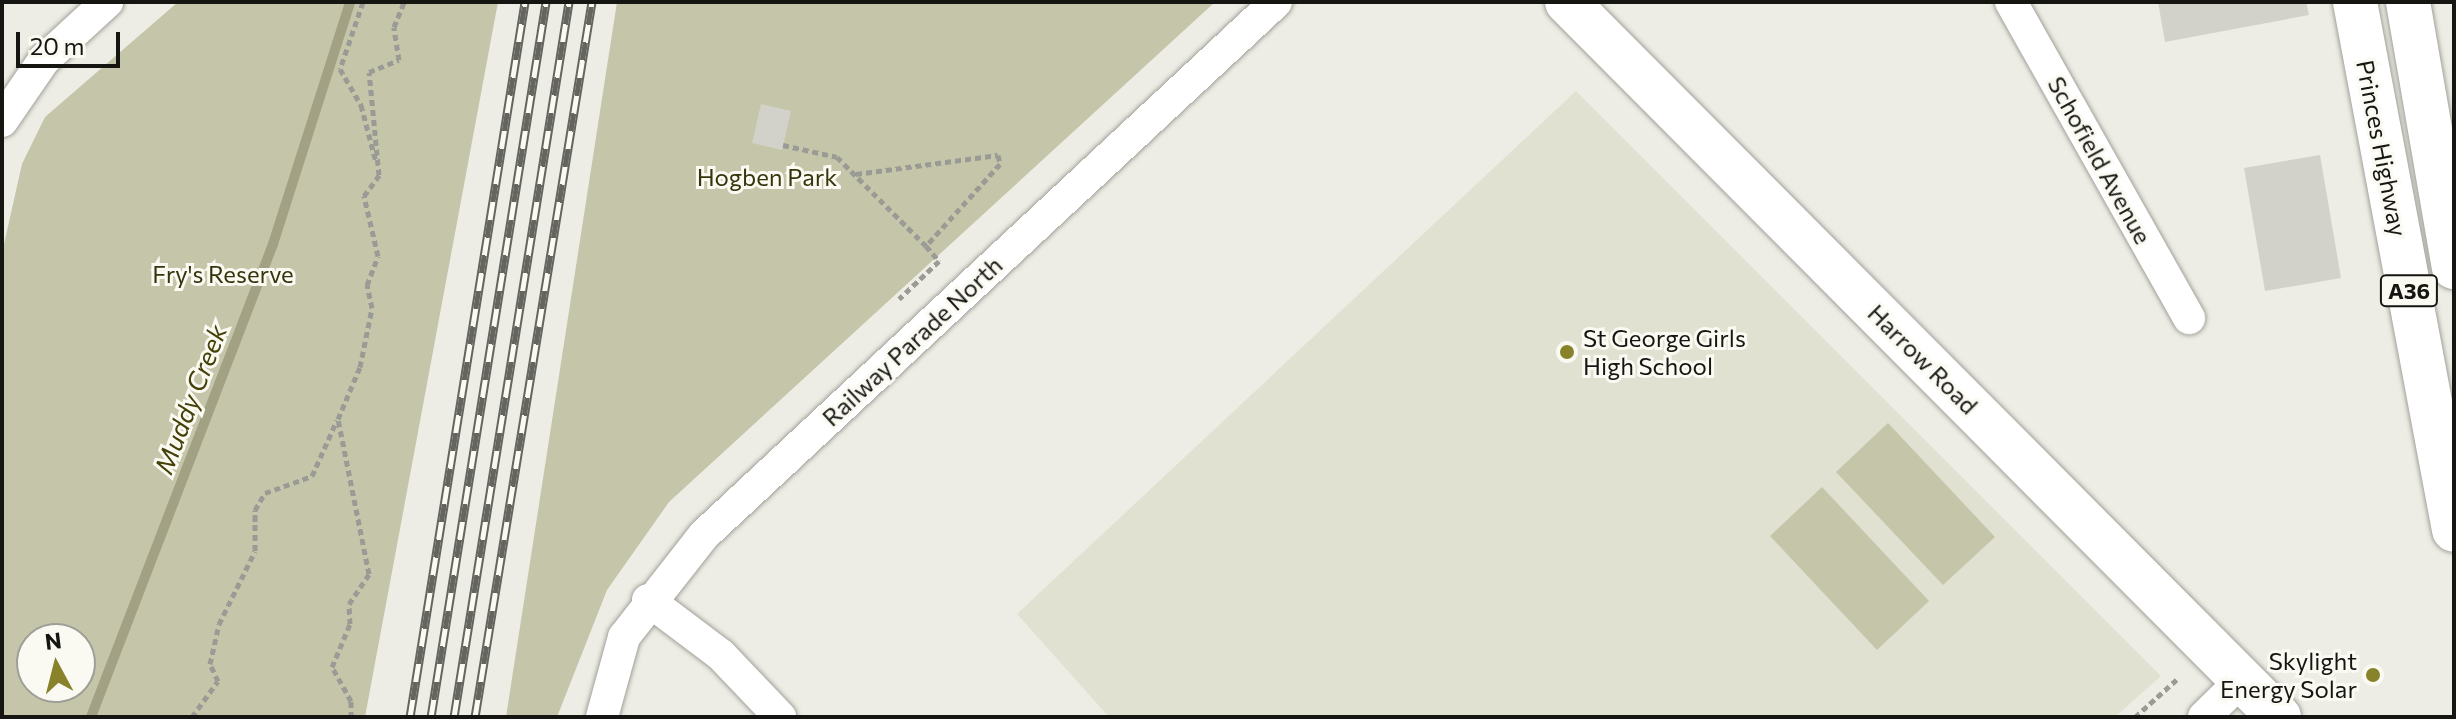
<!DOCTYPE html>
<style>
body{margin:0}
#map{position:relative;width:2456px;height:719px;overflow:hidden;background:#edede5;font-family:Commissioner,sans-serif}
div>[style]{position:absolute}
.built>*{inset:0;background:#e1e1d1}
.green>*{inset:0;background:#c5c5aa}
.stream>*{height:10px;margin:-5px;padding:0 5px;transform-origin:5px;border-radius:5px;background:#a3a183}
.building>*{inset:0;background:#d2d2ca}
.path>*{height:5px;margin-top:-2.5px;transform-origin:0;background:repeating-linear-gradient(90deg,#9b9b95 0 6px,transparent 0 10px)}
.roads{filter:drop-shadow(0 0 2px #a2a19a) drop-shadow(0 0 2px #a2a19a)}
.minor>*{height:32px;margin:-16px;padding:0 16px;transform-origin:16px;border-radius:16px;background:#fff}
.secondary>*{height:44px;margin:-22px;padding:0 22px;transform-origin:22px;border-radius:22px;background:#fff}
.trunk>*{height:44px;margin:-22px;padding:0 22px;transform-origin:22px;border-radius:22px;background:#fff}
.rail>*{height:9px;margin-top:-4.5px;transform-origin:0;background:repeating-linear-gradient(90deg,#fafaf2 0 18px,#656560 0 36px);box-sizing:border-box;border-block:2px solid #656560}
.dots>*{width:22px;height:22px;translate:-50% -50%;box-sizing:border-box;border:4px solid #fafaf2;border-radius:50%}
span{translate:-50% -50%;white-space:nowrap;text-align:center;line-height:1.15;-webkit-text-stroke:6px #fafaf2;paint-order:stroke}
.shield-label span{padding:2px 6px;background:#fafaf2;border:2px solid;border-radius:6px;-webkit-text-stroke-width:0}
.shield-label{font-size:22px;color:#151512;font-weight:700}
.street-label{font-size:24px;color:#151512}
.park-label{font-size:24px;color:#36340b}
.poi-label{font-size:24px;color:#151512}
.left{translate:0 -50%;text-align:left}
.right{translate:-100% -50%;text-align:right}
.water-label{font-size:26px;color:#444007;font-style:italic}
.frame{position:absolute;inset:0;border:4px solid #151512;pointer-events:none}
.north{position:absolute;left:16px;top:623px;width:80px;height:80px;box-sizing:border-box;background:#fafaf2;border:2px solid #9e9e98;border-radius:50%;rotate:353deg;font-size:22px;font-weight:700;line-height:32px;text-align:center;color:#151512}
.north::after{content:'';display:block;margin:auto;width:28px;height:36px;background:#88832b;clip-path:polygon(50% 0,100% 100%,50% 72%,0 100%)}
.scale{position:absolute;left:16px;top:32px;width:104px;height:36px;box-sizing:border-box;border:4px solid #151512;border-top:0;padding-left:10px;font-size:24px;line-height:28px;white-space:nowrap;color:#151512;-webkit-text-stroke:6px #fafaf2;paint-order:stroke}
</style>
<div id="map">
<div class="built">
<i style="clip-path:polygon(1576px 91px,2161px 676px,2115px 717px,1109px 717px,1017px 614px)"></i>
</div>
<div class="green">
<i style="clip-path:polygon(evenodd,178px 2px,498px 2px,365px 717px,2px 717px,2px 253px,22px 164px,45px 117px,178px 2px,80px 639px,80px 687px,32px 687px,32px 639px,80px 639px)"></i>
<i style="clip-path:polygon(617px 2px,1215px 2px,669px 502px,607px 590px,557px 717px,506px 717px)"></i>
<i style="clip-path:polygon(1888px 423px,1995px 537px,1943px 585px,1836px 472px)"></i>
<i style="clip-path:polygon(1822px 487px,1929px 601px,1877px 650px,1770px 536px)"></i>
</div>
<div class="stream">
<i style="left:91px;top:717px;width:507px;rotate:-68.95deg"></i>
<i style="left:273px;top:244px;width:254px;rotate:-72.3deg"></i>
</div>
<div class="building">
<i style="clip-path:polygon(2158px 2px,2306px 2px,2309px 15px,2165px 42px)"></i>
<i style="clip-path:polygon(761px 104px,791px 111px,782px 150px,752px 143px)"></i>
<i style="clip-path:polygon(2320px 155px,2341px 278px,2265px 291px,2244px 168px)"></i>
</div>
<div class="path">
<i style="left:363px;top:2px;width:71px;rotate:108.9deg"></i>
<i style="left:340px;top:69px;width:42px;rotate:59.7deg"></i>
<i style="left:361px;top:105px;width:59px;rotate:75.3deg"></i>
<i style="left:783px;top:145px;width:55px;rotate:12.5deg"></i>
<i style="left:837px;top:157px;width:126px;rotate:45deg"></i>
<i style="left:856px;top:174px;width:143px;rotate:-7.6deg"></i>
<i style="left:998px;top:155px;width:9px;rotate:77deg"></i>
<i style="left:1000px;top:164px;width:110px;rotate:132.1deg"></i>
<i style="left:926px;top:246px;width:20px;rotate:49deg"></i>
<i style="left:939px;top:261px;width:55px;rotate:136.5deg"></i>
<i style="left:192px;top:717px;width:44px;rotate:-54.2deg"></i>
<i style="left:218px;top:681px;width:19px;rotate:-115deg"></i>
<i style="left:210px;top:664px;width:41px;rotate:-77.3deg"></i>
<i style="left:219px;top:624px;width:81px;rotate:-63.7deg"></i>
<i style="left:255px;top:551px;width:41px;rotate:-90deg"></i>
<i style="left:255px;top:510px;width:20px;rotate:-60deg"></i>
<i style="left:265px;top:493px;width:50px;rotate:-19.9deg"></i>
<i style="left:312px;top:476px;width:61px;rotate:-65.9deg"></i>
<i style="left:351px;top:717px;width:16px;rotate:-90deg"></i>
<i style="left:351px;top:701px;width:39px;rotate:-119deg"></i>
<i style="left:332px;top:667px;width:47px;rotate:-67.3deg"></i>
<i style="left:350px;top:624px;width:20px;rotate:-93deg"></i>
<i style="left:349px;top:604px;width:36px;rotate:-56deg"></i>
<i style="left:369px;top:574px;width:158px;rotate:-101.3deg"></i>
<i style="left:338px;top:419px;width:56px;rotate:-67.1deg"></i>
<i style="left:360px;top:367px;width:60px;rotate:-78.5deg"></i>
<i style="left:372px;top:308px;width:24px;rotate:-102deg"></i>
<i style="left:367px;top:285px;width:31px;rotate:-69deg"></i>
<i style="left:378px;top:256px;width:62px;rotate:-103.1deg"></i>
<i style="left:364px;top:196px;width:26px;rotate:-54deg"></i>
<i style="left:379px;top:175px;width:103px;rotate:-95.5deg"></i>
<i style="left:369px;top:72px;width:32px;rotate:-22deg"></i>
<i style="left:399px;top:60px;width:33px;rotate:-99deg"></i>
<i style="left:394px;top:27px;width:27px;rotate:-68deg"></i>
<i style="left:2135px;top:717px;width:57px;rotate:-42.1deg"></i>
</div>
<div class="roads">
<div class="minor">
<i style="left:2011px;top:2px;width:363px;rotate:60.6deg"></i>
<i style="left:2px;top:121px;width:74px;rotate:-55.5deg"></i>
<i style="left:44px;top:60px;width:86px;rotate:-42.6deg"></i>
<i style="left:648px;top:600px;width:91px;rotate:37deg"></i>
<i style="left:721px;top:655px;width:86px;rotate:46.4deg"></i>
<i style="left:602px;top:717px;width:83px;rotate:-74.6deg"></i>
<i style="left:624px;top:637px;width:130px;rotate:-51.9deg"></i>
<i style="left:704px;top:535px;width:782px;rotate:-42.98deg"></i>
<i style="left:2204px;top:717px;width:54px;rotate:-44.3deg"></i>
</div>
<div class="secondary">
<i style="left:1567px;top:2px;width:1009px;rotate:45.12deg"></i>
</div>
<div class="trunk">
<i style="left:2355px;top:2px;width:537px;rotate:79.38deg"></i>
<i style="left:2408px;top:2px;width:269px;rotate:80.2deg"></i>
</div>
</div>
<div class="rail">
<i style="left:410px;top:717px;width:724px;rotate:-80.86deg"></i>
<i style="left:431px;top:717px;width:724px;rotate:-80.86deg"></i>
<i style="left:454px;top:717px;width:724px;rotate:-80.86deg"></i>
<i style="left:475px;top:717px;width:725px;rotate:-80.71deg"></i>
</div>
<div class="dots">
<i style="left:1567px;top:352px;background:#88832b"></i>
<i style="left:2373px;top:675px;background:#88832b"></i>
</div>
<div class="shield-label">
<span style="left:2409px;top:291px">A36</span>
</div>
<div class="street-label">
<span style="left:2382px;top:148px;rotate:79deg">Princes Highway</span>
<span style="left:2100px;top:160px;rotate:61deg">Schofield Avenue</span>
<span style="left:912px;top:341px;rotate:-43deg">Railway Parade North</span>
<span style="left:1923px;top:359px;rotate:45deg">Harrow Road</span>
</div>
<div class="park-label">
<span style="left:767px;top:177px">Hogben Park</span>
<span style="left:223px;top:274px">Fry's Reserve</span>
</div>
<div class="poi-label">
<span class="left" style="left:1583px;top:352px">St George Girls<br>High School</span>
<span class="right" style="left:2357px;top:675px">Skylight<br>Energy Solar</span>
</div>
<div class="water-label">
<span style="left:190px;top:399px;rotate:-69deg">Muddy Creek</span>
</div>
<div class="frame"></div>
<div class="north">N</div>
<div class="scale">20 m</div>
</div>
